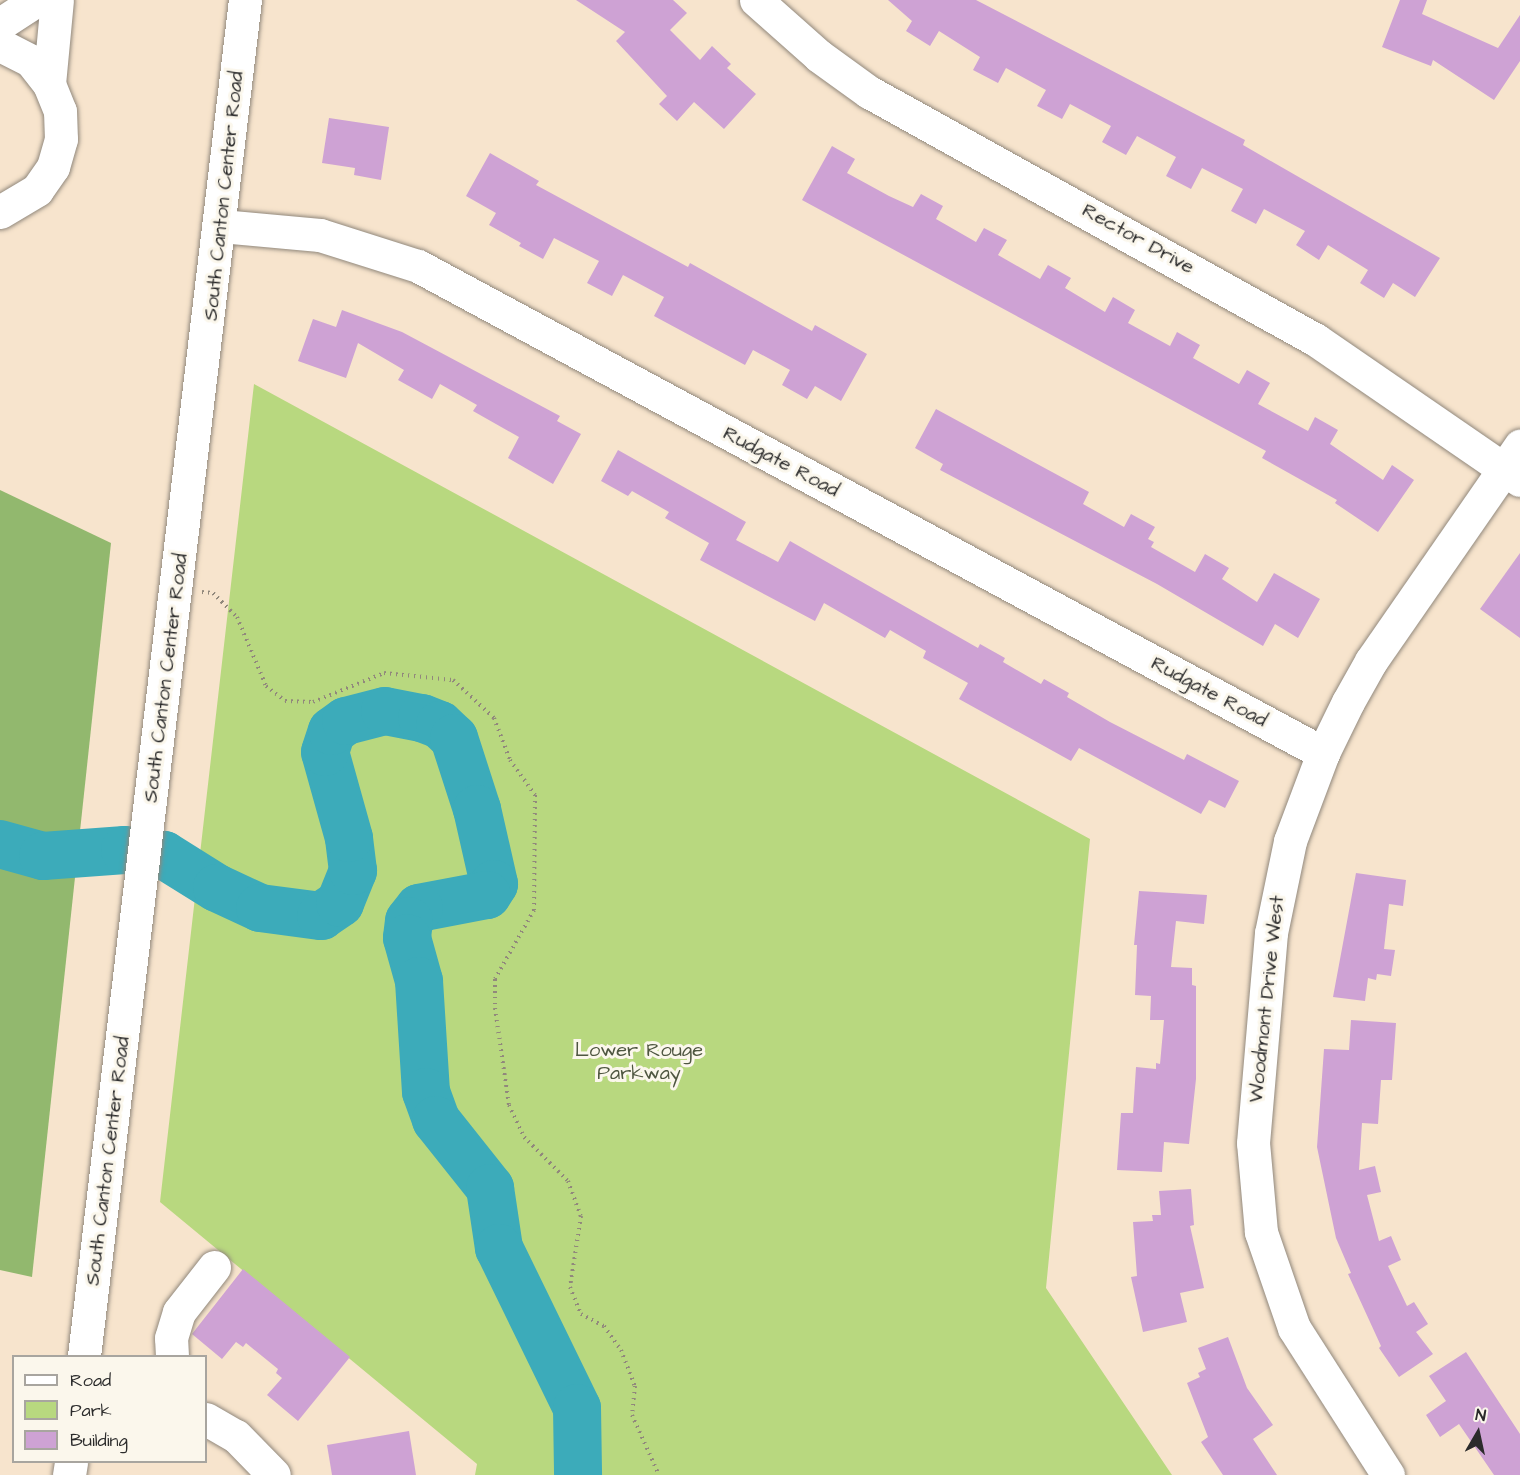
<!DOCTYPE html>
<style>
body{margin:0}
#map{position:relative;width:1520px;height:1475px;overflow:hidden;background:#f7e4cd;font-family:"Architects Daughter",sans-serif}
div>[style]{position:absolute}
.green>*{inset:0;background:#b8d87f}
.forest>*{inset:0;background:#92b86e}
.river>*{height:48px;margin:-24px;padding:0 24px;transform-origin:24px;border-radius:24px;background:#3cabba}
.building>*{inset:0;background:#cea2d4}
.path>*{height:4px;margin-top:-2px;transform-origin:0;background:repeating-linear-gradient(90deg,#91887c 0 1.5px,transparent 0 6px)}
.roads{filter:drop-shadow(0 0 2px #91887c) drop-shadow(0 0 2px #91887c)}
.minor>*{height:33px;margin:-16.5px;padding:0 16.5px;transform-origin:16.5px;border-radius:16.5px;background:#fff}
.major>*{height:33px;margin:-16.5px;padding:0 16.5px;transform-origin:16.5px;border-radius:16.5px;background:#fff}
span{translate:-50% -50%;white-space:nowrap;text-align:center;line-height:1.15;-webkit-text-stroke:6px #fbf7ec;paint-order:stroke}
.street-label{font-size:20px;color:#2b2b2b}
.park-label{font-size:20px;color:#4e5640}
.legend{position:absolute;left:12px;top:1355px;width:195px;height:108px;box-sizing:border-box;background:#fbf7ec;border:2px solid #a8a59f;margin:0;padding:8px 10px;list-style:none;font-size:18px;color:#2b2b2b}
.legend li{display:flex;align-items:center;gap:12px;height:30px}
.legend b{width:30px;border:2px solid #a8a59f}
.north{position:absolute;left:1448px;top:1403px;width:60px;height:60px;-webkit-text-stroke:4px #fbf7ec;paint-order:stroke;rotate:9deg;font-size:16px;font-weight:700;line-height:24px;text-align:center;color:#2b2b2b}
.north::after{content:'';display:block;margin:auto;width:21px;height:27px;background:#2b2b2b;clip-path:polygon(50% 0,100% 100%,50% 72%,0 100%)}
</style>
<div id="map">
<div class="green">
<i style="clip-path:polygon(254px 384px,1090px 839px,1046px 1288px,1172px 1475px,475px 1475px,477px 1464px,160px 1202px)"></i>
</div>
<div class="forest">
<i style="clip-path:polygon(0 490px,111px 543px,32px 1277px,0 1270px)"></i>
</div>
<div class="river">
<i style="left:0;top:844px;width:45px;rotate:15.6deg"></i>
<i style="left:43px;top:856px;width:82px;rotate:-4.2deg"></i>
<i style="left:125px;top:850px;width:39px;rotate:7deg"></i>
<i style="left:164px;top:855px;width:62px;rotate:31.9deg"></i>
<i style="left:217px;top:888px;width:47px;rotate:24.9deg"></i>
<i style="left:260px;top:908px;width:62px;rotate:7.5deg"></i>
<i style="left:321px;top:916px;width:23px;rotate:-34deg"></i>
<i style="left:340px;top:903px;width:35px;rotate:-68deg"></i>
<i style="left:353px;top:871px;width:33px;rotate:-97deg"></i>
<i style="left:349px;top:838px;width:89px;rotate:-105.6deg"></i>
<i style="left:325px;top:752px;width:22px;rotate:-72deg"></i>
<i style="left:332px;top:731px;width:17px;rotate:-36deg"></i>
<i style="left:346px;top:721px;width:40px;rotate:-14.4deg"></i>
<i style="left:385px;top:711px;width:38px;rotate:11deg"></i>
<i style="left:422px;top:718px;width:19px;rotate:21deg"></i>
<i style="left:440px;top:725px;width:19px;rotate:43deg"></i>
<i style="left:454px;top:738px;width:75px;rotate:72.1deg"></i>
<i style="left:477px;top:809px;width:77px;rotate:77.2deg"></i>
<i style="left:494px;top:884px;width:13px;rotate:122deg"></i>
<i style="left:487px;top:895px;width:69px;rotate:169.2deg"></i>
<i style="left:419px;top:908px;width:16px;rotate:128deg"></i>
<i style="left:409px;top:921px;width:17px;rotate:97deg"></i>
<i style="left:407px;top:938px;width:45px;rotate:74.4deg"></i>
<i style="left:419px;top:981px;width:111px;rotate:86.4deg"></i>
<i style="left:426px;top:1092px;width:30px;rotate:70deg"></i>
<i style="left:436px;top:1120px;width:87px;rotate:51.5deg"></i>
<i style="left:490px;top:1188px;width:61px;rotate:81.5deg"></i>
<i style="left:499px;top:1248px;width:178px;rotate:64deg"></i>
<i style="left:577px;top:1408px;width:67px;rotate:89.1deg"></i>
</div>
<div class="building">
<i style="clip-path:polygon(576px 0,673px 0,687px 13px,670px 30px,700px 60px,712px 46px,731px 64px,727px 68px,756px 94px,724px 129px,694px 102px,677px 121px,659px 104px,667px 96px,616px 41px,625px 32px)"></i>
<i style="clip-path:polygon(888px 0,976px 0,1245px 140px,1243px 145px,1440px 258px,1415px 297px,1393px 283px,1384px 298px,1360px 283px,1368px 270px,1328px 245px,1319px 260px,1296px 245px,1305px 231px,1264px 209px,1256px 224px,1231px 211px,1243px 189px,1202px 168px,1191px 189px,1166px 176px,1176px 157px,1137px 136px,1126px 155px,1102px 142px,1111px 126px,1070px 104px,1062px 119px,1037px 106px,1046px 90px,1006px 68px,998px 83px,973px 70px,980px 57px,939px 31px,930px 46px,906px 31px,912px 21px)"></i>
<i style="clip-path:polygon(1400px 0,1427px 0,1422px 14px,1498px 48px,1520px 15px,1520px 61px,1494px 100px,1433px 60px,1431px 66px,1382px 47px)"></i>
<i style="clip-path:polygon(329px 118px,389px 127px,381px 180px,354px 175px,355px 168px,322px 163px)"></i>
<i style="clip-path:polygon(832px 146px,855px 159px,847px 173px,889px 196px,913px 207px,921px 194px,943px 206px,936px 219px,976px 242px,984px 228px,1007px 240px,998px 255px,1040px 279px,1048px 265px,1071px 278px,1065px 288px,1105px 312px,1113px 297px,1135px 310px,1128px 323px,1170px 346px,1177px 332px,1200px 345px,1193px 358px,1239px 384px,1247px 370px,1270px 383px,1258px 404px,1308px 431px,1315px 417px,1338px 430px,1330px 444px,1383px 480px,1392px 465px,1414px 480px,1378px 532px,1335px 503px,1337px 500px,1262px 458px,1266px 451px,802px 200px)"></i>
<i style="clip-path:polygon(490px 153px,539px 181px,536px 185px,688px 267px,690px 263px,812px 331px,815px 325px,867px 354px,841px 401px,815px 386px,807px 399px,782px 385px,790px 370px,753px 350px,745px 365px,654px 316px,664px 297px,623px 275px,612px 296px,587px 283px,599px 261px,554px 238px,543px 259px,519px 246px,521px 243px,489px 225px,496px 213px,466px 196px)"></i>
<i style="clip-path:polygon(342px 310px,402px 332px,560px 416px,557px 421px,581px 434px,553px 484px,508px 458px,519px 437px,473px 411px,477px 405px,440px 384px,432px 399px,398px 380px,404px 370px,358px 343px,346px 378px,298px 361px,313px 319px,336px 327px)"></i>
<i style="clip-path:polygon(936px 409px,1089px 492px,1083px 504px,1124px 527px,1131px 514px,1155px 527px,1148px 539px,1154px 542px,1151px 547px,1195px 572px,1205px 554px,1229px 568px,1222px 579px,1257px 602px,1274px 573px,1320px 599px,1298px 638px,1275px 624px,1263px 646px,1157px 584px,940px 470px,943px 464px,915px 448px)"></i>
<i style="clip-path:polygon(618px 450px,746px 522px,736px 540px,778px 562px,790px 541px,978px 648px,980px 644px,1005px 658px,1003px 662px,1041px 684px,1044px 679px,1069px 693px,1067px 697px,1110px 722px,1184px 760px,1187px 754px,1239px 781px,1225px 808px,1209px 800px,1201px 814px,1079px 748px,1071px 761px,959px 699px,968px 683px,923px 658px,926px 651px,890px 630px,885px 638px,824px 603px,815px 621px,700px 560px,709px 543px,665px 518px,669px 512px,632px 491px,628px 496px,601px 481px)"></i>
<i style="clip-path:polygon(1520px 553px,1520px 638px,1480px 609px)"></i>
<i style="clip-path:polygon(1356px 873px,1406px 880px,1403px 906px,1389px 904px,1384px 949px,1395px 950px,1391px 976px,1377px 974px,1376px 980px,1368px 978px,1365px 1001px,1333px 997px)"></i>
<i style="clip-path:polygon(1139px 891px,1207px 895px,1204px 924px,1176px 921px,1171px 967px,1192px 968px,1192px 985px,1196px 986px,1196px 1079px,1189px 1144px,1164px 1142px,1162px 1172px,1117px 1170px,1121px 1113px,1133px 1113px,1136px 1067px,1156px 1069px,1156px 1063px,1160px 1064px,1164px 1020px,1150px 1020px,1151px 996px,1135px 995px,1137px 945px,1134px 945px)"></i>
<i style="clip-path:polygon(1351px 1020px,1396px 1023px,1392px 1080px,1381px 1080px,1378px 1124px,1362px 1123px,1359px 1170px,1375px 1166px,1381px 1192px,1367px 1195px,1379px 1241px,1391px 1236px,1401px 1260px,1388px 1266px,1407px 1306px,1414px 1302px,1428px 1324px,1416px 1332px,1433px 1354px,1399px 1377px,1379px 1348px,1381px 1346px,1348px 1274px,1351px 1273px,1336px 1238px,1317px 1147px,1324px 1049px,1349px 1050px)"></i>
<i style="clip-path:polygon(1191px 1189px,1194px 1225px,1190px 1226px,1204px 1288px,1180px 1293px,1187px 1322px,1143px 1332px,1131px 1277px,1137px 1276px,1133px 1222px,1153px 1221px,1152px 1215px,1161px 1215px,1159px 1191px)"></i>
<i style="clip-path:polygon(243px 1269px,350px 1357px,298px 1421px,267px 1395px,282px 1378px,276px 1373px,278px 1369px,246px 1343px,243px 1347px,236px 1342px,222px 1359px,192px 1334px)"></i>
<i style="clip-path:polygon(1228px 1337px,1247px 1388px,1273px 1425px,1253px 1439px,1277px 1475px,1223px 1475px,1201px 1442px,1208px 1437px,1187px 1383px,1200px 1377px,1198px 1373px,1206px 1369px,1198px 1348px)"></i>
<i style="clip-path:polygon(1466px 1352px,1520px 1434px,1520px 1475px,1494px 1475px,1459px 1424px,1440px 1437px,1426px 1415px,1446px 1401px,1429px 1376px)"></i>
<i style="clip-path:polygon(409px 1431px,416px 1475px,332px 1475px,327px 1445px)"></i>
</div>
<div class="path">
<i style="left:202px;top:592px;width:11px;rotate:5deg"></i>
<i style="left:213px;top:593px;width:34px;rotate:45deg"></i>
<i style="left:237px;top:617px;width:75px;rotate:67.2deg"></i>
<i style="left:266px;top:686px;width:24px;rotate:38deg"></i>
<i style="left:285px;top:701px;width:28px;rotate:2deg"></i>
<i style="left:313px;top:702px;width:77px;rotate:-22.2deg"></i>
<i style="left:384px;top:673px;width:69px;rotate:5.8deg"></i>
<i style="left:453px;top:680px;width:56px;rotate:42.8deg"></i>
<i style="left:494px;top:718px;width:45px;rotate:69.1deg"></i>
<i style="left:510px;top:760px;width:43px;rotate:54.5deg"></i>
<i style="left:535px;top:795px;width:115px;rotate:90.5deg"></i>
<i style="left:534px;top:910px;width:79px;rotate:119.5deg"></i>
<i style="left:495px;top:979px;width:29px;rotate:90deg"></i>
<i style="left:495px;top:1008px;width:98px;rotate:81.8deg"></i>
<i style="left:509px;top:1105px;width:35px;rotate:65deg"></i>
<i style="left:524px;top:1137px;width:62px;rotate:45deg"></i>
<i style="left:568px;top:1181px;width:37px;rotate:70deg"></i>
<i style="left:581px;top:1216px;width:72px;rotate:98.8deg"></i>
<i style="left:570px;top:1287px;width:29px;rotate:68deg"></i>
<i style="left:581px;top:1314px;width:26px;rotate:28deg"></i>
<i style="left:604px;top:1326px;width:29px;rotate:55deg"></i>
<i style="left:621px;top:1350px;width:39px;rotate:69deg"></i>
<i style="left:635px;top:1386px;width:29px;rotate:96deg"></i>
<i style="left:632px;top:1415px;width:66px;rotate:65.8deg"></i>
</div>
<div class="roads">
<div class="minor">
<i style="left:756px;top:0;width:84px;rotate:41.6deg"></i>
<i style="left:819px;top:56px;width:62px;rotate:35.8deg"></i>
<i style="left:869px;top:92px;width:511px;rotate:29.02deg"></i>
<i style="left:1316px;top:340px;width:247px;rotate:34.5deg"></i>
<i style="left:0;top:24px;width:44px;rotate:-33deg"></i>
<i style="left:0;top:45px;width:35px;rotate:27deg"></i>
<i style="left:31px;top:61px;width:29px;rotate:52deg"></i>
<i style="left:49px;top:84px;width:29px;rotate:68deg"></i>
<i style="left:60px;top:111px;width:28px;rotate:88deg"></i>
<i style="left:61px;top:139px;width:29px;rotate:106deg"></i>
<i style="left:53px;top:167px;width:28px;rotate:125deg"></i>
<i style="left:37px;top:190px;width:43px;rotate:149.3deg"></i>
<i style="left:49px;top:84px;width:84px;rotate:-84.6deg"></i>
<i style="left:221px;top:226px;width:99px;rotate:5.2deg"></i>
<i style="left:320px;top:235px;width:103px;rotate:17.6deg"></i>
<i style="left:418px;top:266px;width:1028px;rotate:28.29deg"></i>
<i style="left:172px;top:1356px;width:18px;rotate:-93deg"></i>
<i style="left:171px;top:1338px;width:27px;rotate:-73deg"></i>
<i style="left:179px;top:1312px;width:57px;rotate:-52.1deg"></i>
<i style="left:206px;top:1419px;width:34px;rotate:30deg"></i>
<i style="left:236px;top:1436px;width:54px;rotate:45.7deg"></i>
<i style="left:1388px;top:1475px;width:174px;rotate:-122.6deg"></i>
<i style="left:1294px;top:1328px;width:102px;rotate:-109deg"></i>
<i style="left:1261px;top:1232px;width:89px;rotate:-95.1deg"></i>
<i style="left:1253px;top:1143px;width:211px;rotate:-85.1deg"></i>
<i style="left:1271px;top:933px;width:94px;rotate:-78.3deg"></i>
<i style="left:1290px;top:841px;width:94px;rotate:-69.4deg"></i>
<i style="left:1323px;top:753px;width:57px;rotate:-63.9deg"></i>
<i style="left:1348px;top:702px;width:47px;rotate:-60.7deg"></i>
<i style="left:1371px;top:661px;width:262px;rotate:-55.3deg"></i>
</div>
<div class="major">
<i style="left:84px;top:1356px;width:1366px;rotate:-83.23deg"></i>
<i style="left:69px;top:1475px;width:13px;rotate:-81deg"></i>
</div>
</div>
<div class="street-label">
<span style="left:224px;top:196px;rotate:-84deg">South Canton Center Road</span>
<span style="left:1138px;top:239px;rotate:29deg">Rector Drive</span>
<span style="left:781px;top:462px;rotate:28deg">Rudgate Road</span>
<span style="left:166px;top:678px;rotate:-83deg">South Canton Center Road</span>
<span style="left:1209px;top:692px;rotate:28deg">Rudgate Road</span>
<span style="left:1267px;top:999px;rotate:-84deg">Woodmont Drive West</span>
<span style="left:108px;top:1161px;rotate:-83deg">South Canton Center Road</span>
</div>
<div class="park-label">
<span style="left:639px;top:1062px">Lower Rouge<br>Parkway</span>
</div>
<ul class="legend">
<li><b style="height:8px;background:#fff"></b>Road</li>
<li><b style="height:16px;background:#b8d87f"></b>Park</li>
<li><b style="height:16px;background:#cea2d4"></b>Building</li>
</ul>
<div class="north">N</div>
</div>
